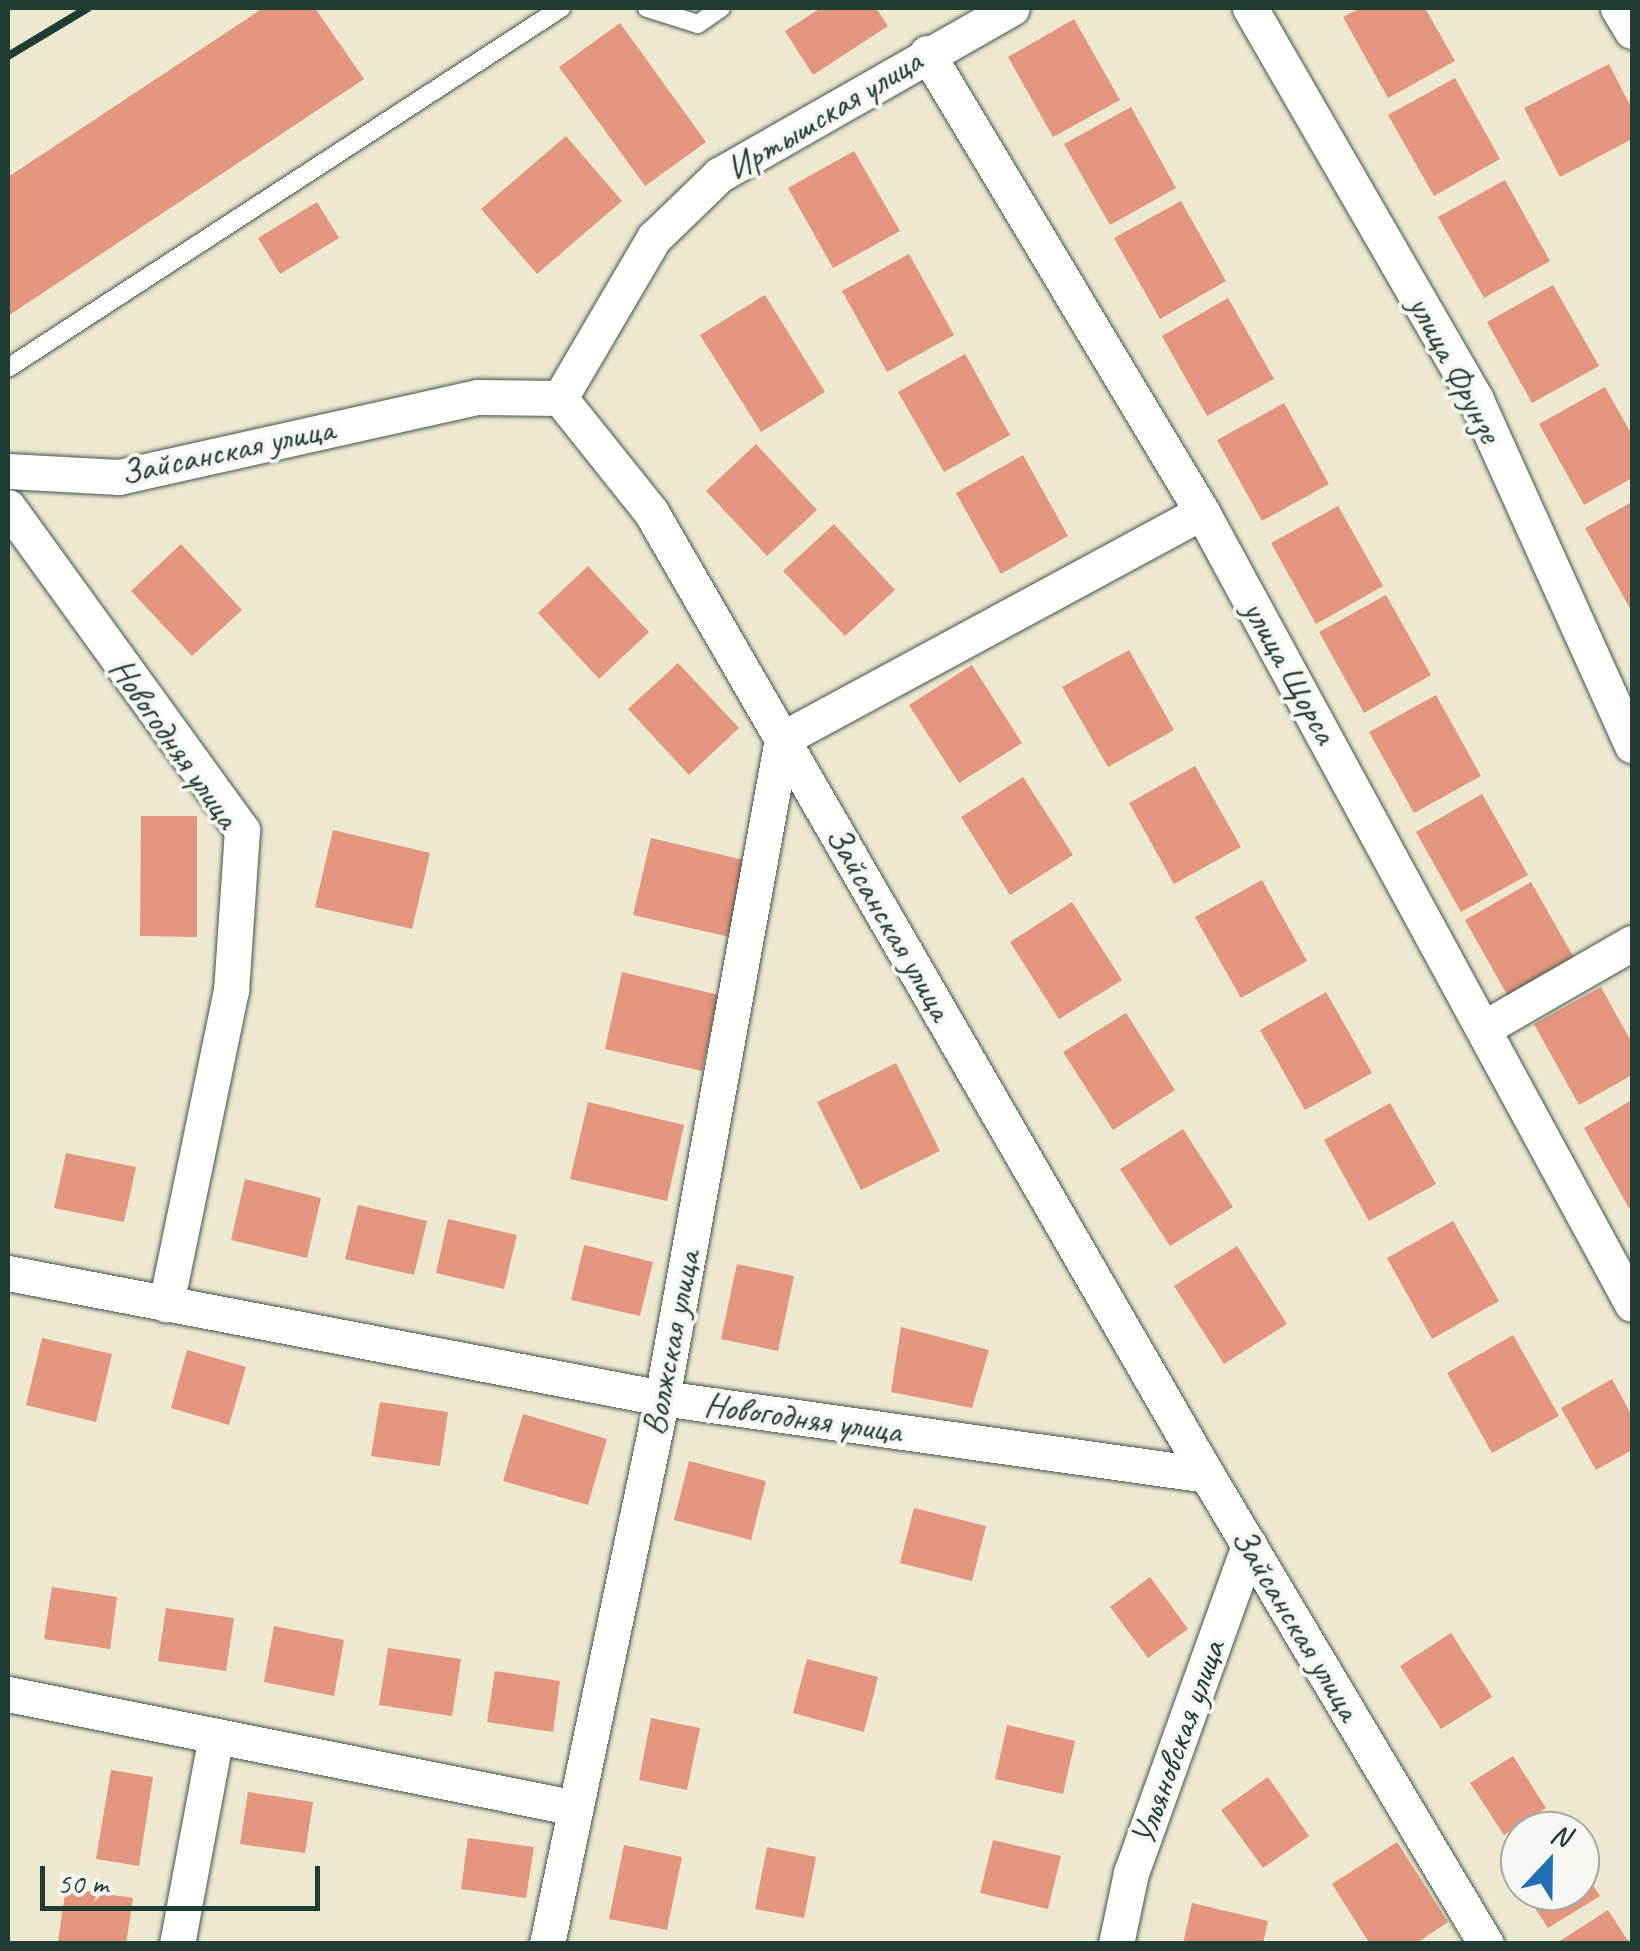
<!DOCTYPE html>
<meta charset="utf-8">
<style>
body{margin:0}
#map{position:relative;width:1640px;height:1951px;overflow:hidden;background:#eee8d1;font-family:Caveat,sans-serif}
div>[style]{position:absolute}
.building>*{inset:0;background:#e3957e}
.roads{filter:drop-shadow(0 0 2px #3e574c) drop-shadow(0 0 2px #3e574c)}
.service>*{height:18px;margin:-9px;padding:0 9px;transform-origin:9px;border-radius:9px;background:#fff}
.minor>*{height:35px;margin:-17.5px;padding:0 17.5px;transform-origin:17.5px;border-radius:17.5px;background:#fff}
.rail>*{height:8px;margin:-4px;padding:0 4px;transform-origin:4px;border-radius:4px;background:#1f3d34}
span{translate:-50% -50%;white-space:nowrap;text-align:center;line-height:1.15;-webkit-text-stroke:8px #f6f6f2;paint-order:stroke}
.street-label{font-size:35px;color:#1f3d34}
.frame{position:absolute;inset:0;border:10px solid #1f3d34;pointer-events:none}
.north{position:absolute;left:1500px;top:1811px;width:100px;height:100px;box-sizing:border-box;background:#f6f6f2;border:2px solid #a0aca6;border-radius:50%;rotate:22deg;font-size:28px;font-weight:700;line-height:40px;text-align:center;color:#1f3d34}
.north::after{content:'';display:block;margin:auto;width:35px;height:45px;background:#1f6fb2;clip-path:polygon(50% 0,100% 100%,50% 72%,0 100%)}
.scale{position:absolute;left:40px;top:1866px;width:280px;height:45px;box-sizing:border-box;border:5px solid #1f3d34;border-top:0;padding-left:12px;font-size:30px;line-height:35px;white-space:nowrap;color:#1f3d34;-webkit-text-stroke:8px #f6f6f2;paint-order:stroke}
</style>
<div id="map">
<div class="building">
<i style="clip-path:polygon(263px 8px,315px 8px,364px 79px,8px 316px,8px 177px)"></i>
<i style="clip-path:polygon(821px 8px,876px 8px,888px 26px,813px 75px,785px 31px)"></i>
<i style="clip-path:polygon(1361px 8px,1425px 8px,1455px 61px,1388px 98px,1343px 17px)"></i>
<i style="clip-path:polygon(1074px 19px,1120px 100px,1053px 137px,1008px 57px)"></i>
<i style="clip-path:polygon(620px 23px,706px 142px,645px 186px,559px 67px)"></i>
<i style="clip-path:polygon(1609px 64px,1632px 109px,1632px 139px,1560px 177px,1524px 108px)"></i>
<i style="clip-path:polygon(1455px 78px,1500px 159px,1434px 196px,1388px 115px)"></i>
<i style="clip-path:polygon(1131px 107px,1176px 188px,1110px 225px,1064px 144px)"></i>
<i style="clip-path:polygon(566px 136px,622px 201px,537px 274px,481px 209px)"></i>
<i style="clip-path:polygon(854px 151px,900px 231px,833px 268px,788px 188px)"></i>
<i style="clip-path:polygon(1505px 180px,1550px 261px,1484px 298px,1438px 217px)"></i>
<i style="clip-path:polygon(1181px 201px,1226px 281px,1160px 319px,1114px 238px)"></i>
<i style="clip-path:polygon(317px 202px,339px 238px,280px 274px,258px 238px)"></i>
<i style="clip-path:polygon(909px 254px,954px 335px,887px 372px,842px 291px)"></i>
<i style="clip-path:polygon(1553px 285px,1599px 366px,1532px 403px,1487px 322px)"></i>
<i style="clip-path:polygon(765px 295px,825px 392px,761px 432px,700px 335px)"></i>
<i style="clip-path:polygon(1228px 298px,1274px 379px,1207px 416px,1162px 336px)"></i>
<i style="clip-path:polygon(965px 354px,1010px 435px,944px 472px,898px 392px)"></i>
<i style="clip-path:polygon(1605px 387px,1632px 435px,1632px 478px,1584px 505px,1539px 424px)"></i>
<i style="clip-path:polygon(1284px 403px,1329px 484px,1262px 521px,1217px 440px)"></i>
<i style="clip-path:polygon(756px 444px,817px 510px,767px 556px,706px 491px)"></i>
<i style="clip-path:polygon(1023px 455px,1068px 536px,1001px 574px,956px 493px)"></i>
<i style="clip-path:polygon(1632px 502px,1632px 612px,1585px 528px)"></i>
<i style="clip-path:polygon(1338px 506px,1383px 586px,1316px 624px,1271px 543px)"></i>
<i style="clip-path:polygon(834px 524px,895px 590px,845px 636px,783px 571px)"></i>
<i style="clip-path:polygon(181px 544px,242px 610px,192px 656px,131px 591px)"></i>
<i style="clip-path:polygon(588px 566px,649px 632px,599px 679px,538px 613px)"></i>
<i style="clip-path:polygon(1386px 595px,1431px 675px,1364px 713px,1319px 632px)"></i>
<i style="clip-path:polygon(1129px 650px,1174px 730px,1108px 767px,1062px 687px)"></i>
<i style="clip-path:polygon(678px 663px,739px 728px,689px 775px,628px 709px)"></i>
<i style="clip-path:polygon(972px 665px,1022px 743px,959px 783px,909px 705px)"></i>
<i style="clip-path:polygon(1436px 695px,1481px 776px,1414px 813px,1369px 732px)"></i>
<i style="clip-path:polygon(1195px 766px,1241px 847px,1174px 884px,1129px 803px)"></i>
<i style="clip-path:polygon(1023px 777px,1073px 855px,1010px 895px,961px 817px)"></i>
<i style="clip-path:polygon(1482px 794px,1528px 875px,1461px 912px,1416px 832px)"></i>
<i style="clip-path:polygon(141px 816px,197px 816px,197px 937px,140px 936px)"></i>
<i style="clip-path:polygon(333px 830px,430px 853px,412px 929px,315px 907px)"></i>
<i style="clip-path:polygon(651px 838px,748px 861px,730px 937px,633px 915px)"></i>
<i style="clip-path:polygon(1262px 880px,1307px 961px,1241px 998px,1195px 917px)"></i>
<i style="clip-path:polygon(1531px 882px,1577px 963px,1510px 1000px,1465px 920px)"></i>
<i style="clip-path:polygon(1072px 902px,1122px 980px,1059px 1019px,1010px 942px)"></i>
<i style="clip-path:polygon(622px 972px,719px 995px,702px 1071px,605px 1049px)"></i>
<i style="clip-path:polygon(1601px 987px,1632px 1043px,1632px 1075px,1579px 1105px,1534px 1024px)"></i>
<i style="clip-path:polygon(1326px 992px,1372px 1073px,1305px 1110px,1260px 1030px)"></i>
<i style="clip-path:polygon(1126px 1013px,1175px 1090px,1113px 1130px,1063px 1052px)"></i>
<i style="clip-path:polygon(896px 1063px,940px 1151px,861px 1190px,817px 1102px)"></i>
<i style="clip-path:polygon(1632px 1100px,1632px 1206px,1629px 1208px,1584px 1128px)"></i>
<i style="clip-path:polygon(588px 1102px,684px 1125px,667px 1201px,570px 1179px)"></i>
<i style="clip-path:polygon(1390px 1103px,1436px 1184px,1369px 1221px,1324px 1140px)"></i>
<i style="clip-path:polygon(1183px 1129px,1233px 1207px,1170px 1246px,1120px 1169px)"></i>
<i style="clip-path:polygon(66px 1153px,136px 1167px,124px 1222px,54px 1208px)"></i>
<i style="clip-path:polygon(245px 1179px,321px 1198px,307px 1258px,231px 1240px)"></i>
<i style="clip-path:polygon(358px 1205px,427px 1221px,414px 1275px,345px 1259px)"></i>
<i style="clip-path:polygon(448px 1219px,517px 1235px,504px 1289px,436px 1273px)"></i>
<i style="clip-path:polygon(1453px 1221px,1499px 1301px,1432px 1339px,1387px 1258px)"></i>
<i style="clip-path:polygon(584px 1245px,653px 1262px,640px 1316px,571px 1300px)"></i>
<i style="clip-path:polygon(1237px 1246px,1287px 1324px,1224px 1364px,1174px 1286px)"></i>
<i style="clip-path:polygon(737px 1264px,794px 1276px,778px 1351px,721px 1339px)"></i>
<i style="clip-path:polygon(901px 1327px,989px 1350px,972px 1408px,891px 1392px)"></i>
<i style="clip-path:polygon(1513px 1335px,1559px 1416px,1492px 1453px,1447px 1373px)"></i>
<i style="clip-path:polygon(42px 1338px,112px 1354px,96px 1422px,26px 1405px)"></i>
<i style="clip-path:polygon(187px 1350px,246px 1367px,229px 1425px,171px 1408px)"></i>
<i style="clip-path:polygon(1612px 1379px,1632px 1416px,1632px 1450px,1596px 1470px,1561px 1408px)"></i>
<i style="clip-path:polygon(380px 1402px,448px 1412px,440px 1466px,371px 1456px)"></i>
<i style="clip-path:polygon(523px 1414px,607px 1439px,588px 1505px,503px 1481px)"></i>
<i style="clip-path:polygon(689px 1461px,766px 1481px,751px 1540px,674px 1520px)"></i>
<i style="clip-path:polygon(914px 1508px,986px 1526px,972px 1581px,900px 1563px)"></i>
<i style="clip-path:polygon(1150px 1577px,1188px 1629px,1148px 1658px,1110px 1607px)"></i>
<i style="clip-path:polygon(52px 1587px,117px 1597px,110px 1649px,44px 1639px)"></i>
<i style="clip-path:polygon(166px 1608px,234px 1618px,226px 1671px,158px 1661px)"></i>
<i style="clip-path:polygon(274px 1626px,344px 1640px,334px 1696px,264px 1682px)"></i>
<i style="clip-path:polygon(1451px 1633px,1492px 1697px,1441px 1729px,1400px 1666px)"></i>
<i style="clip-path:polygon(388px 1648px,461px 1659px,452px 1716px,379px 1705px)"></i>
<i style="clip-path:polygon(807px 1659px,878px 1677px,864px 1732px,793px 1713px)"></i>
<i style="clip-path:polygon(495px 1671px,560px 1681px,553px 1732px,487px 1722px)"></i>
<i style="clip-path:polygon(651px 1718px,700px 1728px,687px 1790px,639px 1780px)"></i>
<i style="clip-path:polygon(1007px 1725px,1075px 1741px,1063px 1794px,995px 1779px)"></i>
<i style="clip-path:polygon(1513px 1756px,1546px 1808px,1504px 1835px,1470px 1783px)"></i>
<i style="clip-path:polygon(111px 1770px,153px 1777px,139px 1866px,96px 1859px)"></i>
<i style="clip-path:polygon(1268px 1777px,1309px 1836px,1263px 1868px,1221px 1810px)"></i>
<i style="clip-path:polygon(248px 1792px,313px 1802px,305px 1853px,240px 1844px)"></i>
<i style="clip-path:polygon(468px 1838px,534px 1847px,526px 1898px,461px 1889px)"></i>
<i style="clip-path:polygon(993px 1840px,1061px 1856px,1048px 1909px,980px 1893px)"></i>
<i style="clip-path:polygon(1397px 1842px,1448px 1922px,1415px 1944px,1370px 1944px,1332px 1884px)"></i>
<i style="clip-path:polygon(624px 1845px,682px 1857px,667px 1930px,609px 1919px)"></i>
<i style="clip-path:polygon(767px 1847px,816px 1857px,804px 1918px,755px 1909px)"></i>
<i style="clip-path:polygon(1580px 1866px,1600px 1896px,1548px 1928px,1524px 1891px,1580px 1891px)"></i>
<i style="clip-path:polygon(66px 1888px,133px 1898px,126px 1944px,58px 1941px)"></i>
<i style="clip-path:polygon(1192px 1903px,1268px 1921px,1263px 1944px,1183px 1944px)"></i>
<i style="clip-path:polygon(1608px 1910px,1630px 1944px,1562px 1944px,1560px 1941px)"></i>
</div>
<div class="roads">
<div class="service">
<i style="left:647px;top:8px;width:53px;rotate:17.4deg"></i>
<i style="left:698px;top:24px;width:28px;rotate:-35deg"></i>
<i style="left:8px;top:368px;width:660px;rotate:-33.06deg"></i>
</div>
<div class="minor">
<i style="left:1250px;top:8px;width:452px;rotate:60deg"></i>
<i style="left:1476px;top:400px;width:379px;rotate:65.7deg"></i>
<i style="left:1618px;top:8px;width:27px;rotate:59deg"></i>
<i style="left:927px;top:53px;width:535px;rotate:59.07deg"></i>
<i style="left:1202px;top:512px;width:901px;rotate:61.5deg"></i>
<i style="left:560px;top:398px;width:186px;rotate:-59.6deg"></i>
<i style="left:654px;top:238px;width:91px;rotate:-44.1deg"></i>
<i style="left:719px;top:175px;width:337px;rotate:-29.7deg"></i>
<i style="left:8px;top:471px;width:111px;rotate:3.1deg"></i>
<i style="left:119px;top:477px;width:368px;rotate:-12.6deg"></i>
<i style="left:478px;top:397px;width:82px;rotate:0.7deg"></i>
<i style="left:560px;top:398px;width:146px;rotate:51.4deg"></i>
<i style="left:651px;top:512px;width:1112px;rotate:60deg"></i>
<i style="left:1207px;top:1475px;width:546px;rotate:59.25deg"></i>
<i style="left:8px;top:507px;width:399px;rotate:54.1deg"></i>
<i style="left:242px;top:830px;width:160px;rotate:93.9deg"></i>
<i style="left:231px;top:990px;width:321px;rotate:101.7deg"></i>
<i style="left:1484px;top:1028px;width:171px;rotate:-29.9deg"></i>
<i style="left:8px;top:1273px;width:666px;rotate:10.82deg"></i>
<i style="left:662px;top:1398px;width:550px;rotate:8.04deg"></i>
<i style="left:8px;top:1694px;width:579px;rotate:11.35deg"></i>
<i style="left:177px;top:1944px;width:212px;rotate:-79.4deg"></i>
<i style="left:547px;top:1944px;width:558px;rotate:-78.11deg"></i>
<i style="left:662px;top:1398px;width:670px;rotate:-79.68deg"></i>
<i style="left:782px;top:739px;width:477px;rotate:-28.4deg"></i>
<i style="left:1116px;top:1944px;width:73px;rotate:-78.1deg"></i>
<i style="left:1131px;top:1873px;width:349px;rotate:-70.2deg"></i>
</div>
</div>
<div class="rail">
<i style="left:8px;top:56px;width:93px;rotate:-31deg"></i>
</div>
<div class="street-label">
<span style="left:824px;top:115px;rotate:-31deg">Иртышская улица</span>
<span style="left:1455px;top:369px;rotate:62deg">улица Фрунзе</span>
<span style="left:227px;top:451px;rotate:-12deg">Зайсанская улица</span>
<span style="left:1290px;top:672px;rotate:61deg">улица Щорса</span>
<span style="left:174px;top:743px;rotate:55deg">Новогодняя улица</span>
<span style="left:889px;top:923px;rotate:60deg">Зайсанская улица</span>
<span style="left:671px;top:1343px;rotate:-79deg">Волжская улица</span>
<span style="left:803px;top:1418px;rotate:8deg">Новогодняя улица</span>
<span style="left:1296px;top:1624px;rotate:59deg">Зайсанская улица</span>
<span style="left:1178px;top:1743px;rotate:-70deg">Ульяновская улица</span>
</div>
<div class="frame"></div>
<div class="north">N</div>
<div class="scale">50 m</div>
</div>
